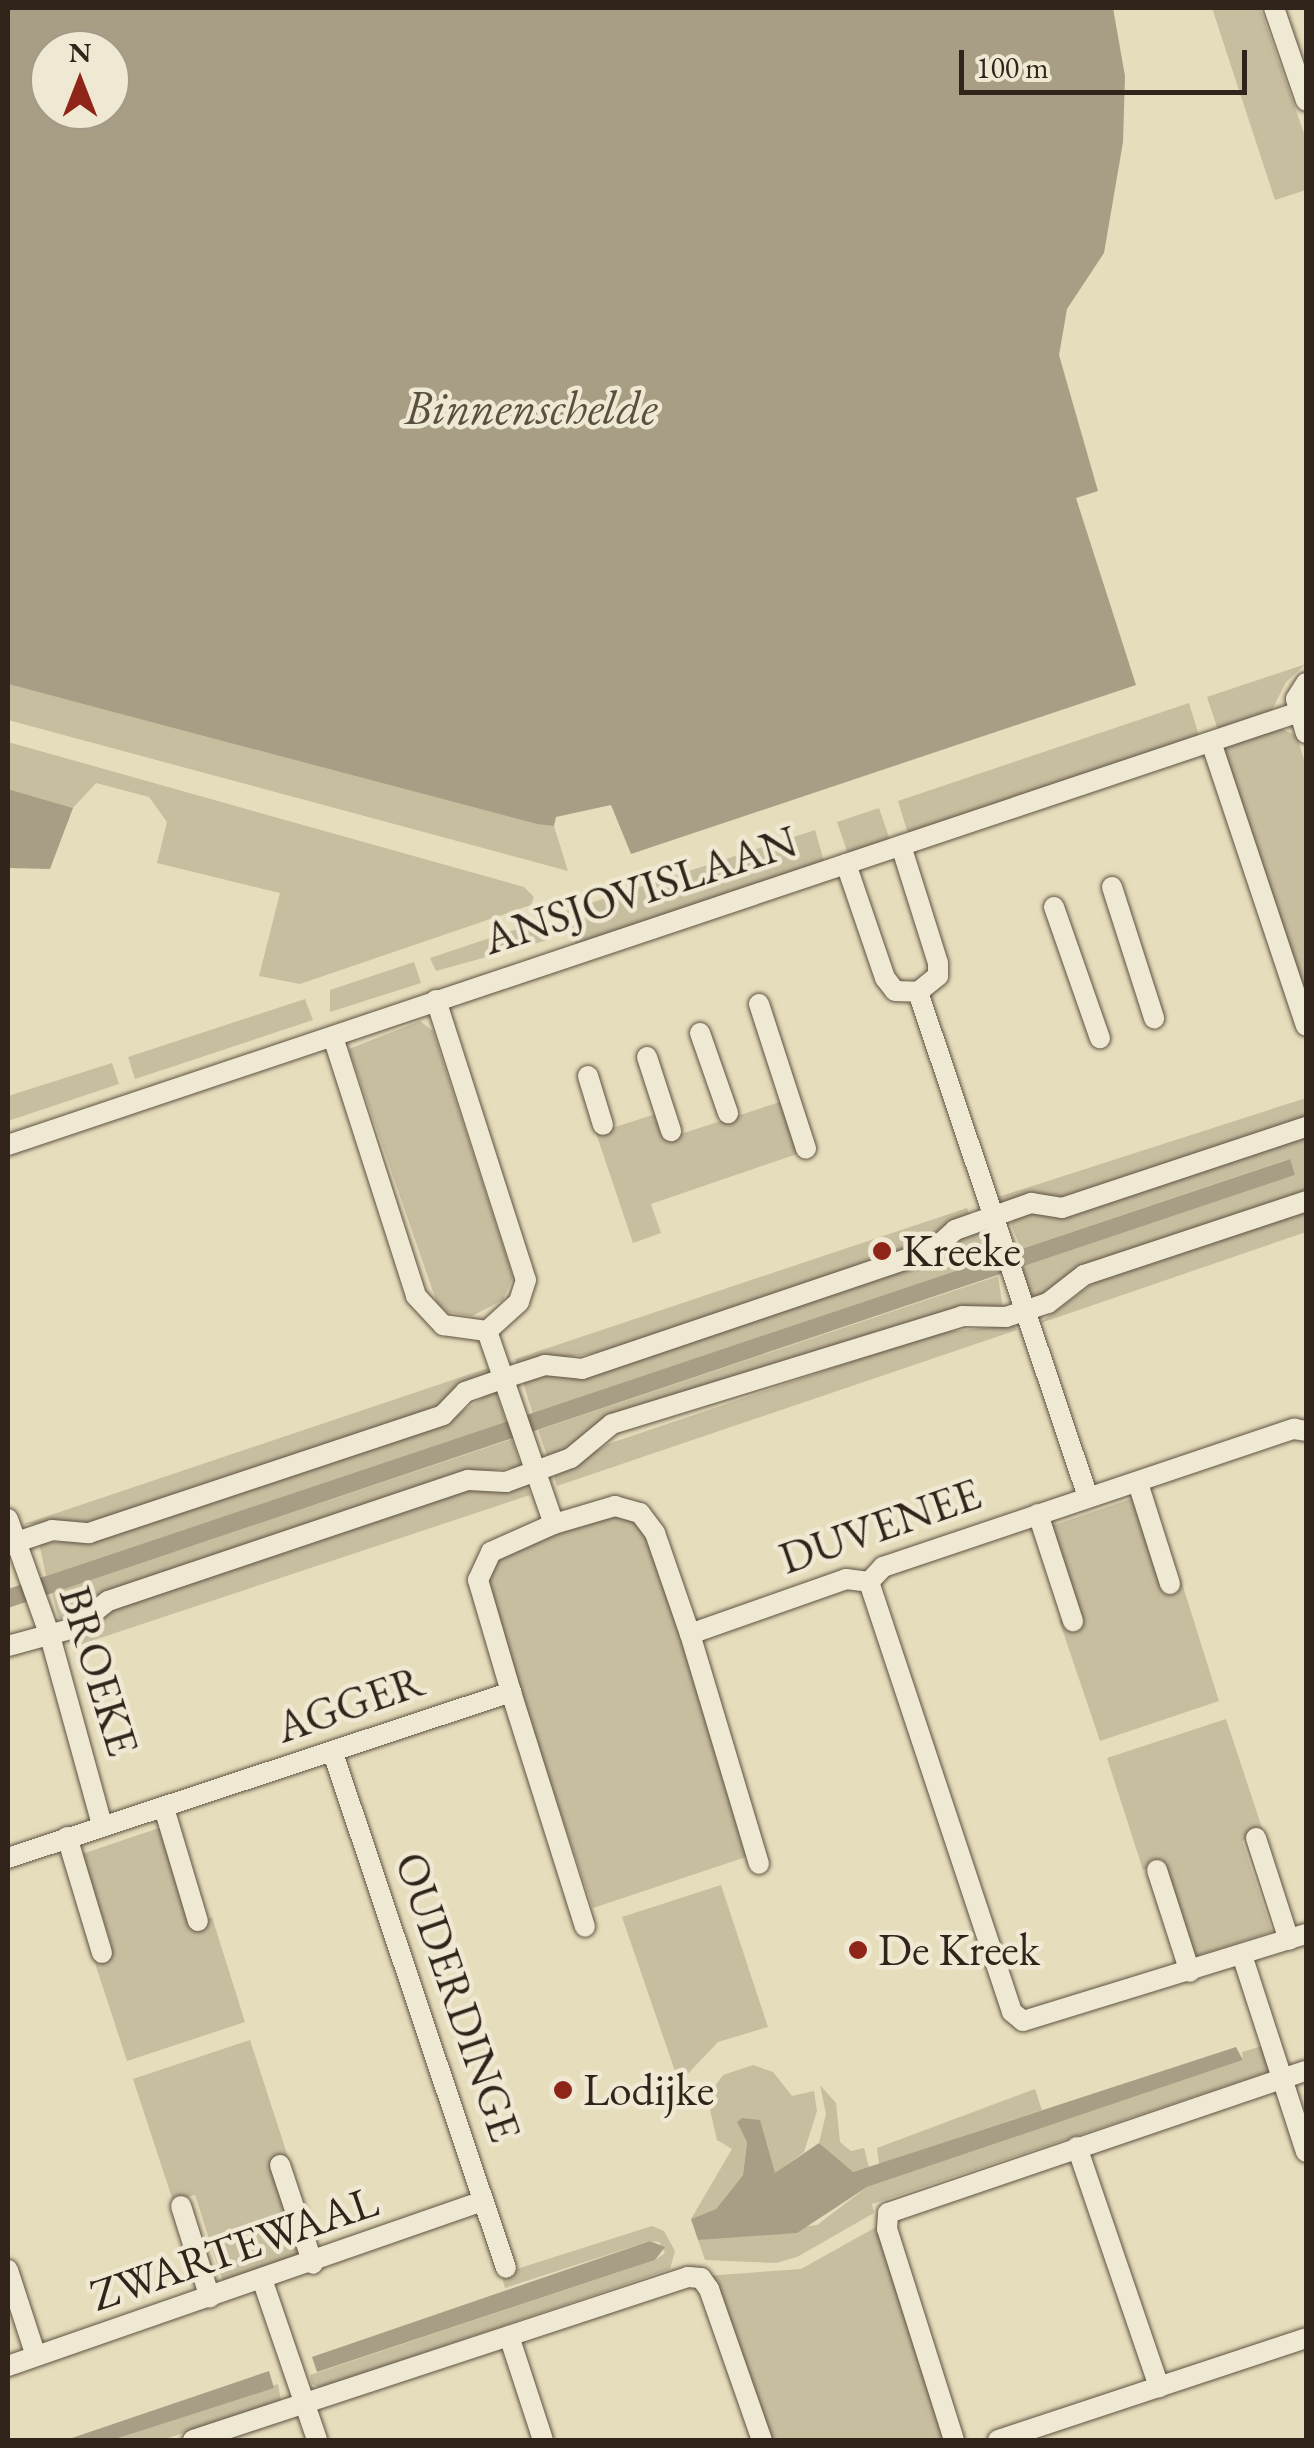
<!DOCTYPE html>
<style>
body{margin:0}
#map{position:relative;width:1314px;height:2448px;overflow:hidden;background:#e6ddbc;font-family:"EB Garamond",serif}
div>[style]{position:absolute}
.green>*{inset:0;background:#c7bea0}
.water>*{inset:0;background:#a89e85}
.roads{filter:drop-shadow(0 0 2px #5e5242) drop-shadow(0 0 2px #5e5242)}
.minor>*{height:20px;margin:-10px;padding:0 10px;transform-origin:10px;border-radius:10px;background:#efe9d3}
.dots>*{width:28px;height:28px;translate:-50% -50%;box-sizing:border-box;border:5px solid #efe9d3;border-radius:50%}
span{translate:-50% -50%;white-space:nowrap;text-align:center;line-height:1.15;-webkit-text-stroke:9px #efe9d3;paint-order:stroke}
.street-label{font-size:45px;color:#31241a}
.poi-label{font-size:45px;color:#31241a}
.left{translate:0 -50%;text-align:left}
.water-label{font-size:48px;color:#5b4f3f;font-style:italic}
.frame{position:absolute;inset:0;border:10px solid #31241a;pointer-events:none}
.north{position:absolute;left:30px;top:30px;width:100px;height:100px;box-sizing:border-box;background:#efe9d3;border:2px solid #a39a89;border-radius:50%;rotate:0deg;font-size:28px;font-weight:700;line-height:40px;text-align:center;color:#31241a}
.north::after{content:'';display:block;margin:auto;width:35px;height:45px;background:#8f2418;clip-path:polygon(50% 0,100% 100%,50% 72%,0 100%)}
.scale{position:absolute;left:959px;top:50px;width:288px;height:45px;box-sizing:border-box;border:5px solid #31241a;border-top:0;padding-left:12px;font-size:30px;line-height:35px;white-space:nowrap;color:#31241a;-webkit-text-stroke:8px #efe9d3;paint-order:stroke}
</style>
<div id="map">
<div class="green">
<i style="clip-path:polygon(1212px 8px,1260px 8px,1306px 139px,1306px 190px,1275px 200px)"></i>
<i style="clip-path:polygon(1306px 664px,1286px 682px,1272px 710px,1218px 730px,1207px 697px)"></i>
<i style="clip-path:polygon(8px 684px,554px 826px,568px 871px,8px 720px)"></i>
<i style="clip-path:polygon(1189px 703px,1199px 736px,908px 834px,898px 801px)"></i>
<i style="clip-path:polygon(1278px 727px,1297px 736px,1306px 767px,1306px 1003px,1221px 747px)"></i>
<i style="clip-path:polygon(8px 742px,524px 887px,534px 897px,531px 905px,300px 984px,259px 976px,280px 893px,157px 863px,167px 822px,149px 797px,96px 783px,73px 808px,8px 789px)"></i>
<i style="clip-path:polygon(879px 808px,890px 840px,848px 854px,837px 822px)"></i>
<i style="clip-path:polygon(815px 830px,824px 861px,576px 945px,566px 911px)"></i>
<i style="clip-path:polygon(544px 920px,548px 940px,436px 971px,430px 958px)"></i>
<i style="clip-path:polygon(414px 962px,421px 983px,330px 1012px,330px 990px)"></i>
<i style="clip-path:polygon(305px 999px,313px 1020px,135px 1079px,128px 1057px)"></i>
<i style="clip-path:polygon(420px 1021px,433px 1031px,513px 1277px,503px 1300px,472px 1316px,447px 1312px,437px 1303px,349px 1049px)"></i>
<i style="clip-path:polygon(112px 1063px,119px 1084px,8px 1121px,8px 1096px)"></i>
<i style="clip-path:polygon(1306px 1098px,1306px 1116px,1071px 1196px,998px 1204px,995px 1198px)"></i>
<i style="clip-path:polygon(780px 1102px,797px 1154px,651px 1204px,661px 1233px,633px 1243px,596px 1133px,659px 1113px,668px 1138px)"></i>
<i style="clip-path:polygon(1306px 1133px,1306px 1191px,1030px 1304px,1018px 1268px,1295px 1175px,1289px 1159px,1021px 1249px,1011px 1224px,1016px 1215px)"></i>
<i style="clip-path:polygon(967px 1208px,970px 1216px,927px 1248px,608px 1351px,517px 1365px,515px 1359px)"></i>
<i style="clip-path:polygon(1306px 1209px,1306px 1232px,1038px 1324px,1095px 1282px)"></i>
<i style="clip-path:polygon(971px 1230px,983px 1233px,993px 1259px,533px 1414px,522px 1379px,949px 1249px)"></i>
<i style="clip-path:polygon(998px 1276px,1003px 1309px,547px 1456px,538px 1430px)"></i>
<i style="clip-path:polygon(1014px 1325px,1017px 1330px,557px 1486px,554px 1476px,608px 1444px,936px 1333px)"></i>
<i style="clip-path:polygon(488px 1368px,490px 1374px,433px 1410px,88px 1524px,24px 1524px)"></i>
<i style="clip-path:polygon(495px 1389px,506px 1422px,46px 1576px,39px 1543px,94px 1540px,453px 1418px)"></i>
<i style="clip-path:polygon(512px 1439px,521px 1467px,475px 1472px,67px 1623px,58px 1617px,52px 1593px)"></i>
<i style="clip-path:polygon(526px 1484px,530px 1495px,73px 1647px,70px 1641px,111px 1610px,474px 1488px)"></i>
<i style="clip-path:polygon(1134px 1498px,1164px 1586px,1181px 1580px,1219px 1701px,1100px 1741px,1059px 1620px,1080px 1613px,1051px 1526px)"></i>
<i style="clip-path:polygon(606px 1514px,629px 1515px,645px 1532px,752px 1855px,593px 1908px,485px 1592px,498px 1556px)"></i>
<i style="clip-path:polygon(1226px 1719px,1263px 1831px,1242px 1841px,1272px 1932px,1193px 1957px,1162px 1864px,1143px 1870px,1107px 1758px)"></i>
<i style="clip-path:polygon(162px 1827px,192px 1923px,212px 1917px,245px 2022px,127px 2061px,92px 1954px,112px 1946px,82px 1854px)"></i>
<i style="clip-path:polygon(721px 1885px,768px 2027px,718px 2042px,679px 2083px,622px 1917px)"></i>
<i style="clip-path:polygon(250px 2040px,289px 2160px,270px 2167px,300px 2256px,223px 2282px,195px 2195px,173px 2201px,133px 2079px)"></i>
<i style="clip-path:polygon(1262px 2046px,1271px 2071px,872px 2204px,874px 2213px,797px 2257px,776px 2263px,705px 2260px,698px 2240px,817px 2225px,867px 2187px,1243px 2060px,1242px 2052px)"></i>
<i style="clip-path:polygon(753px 2065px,773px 2072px,792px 2096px,814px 2091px,817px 2111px,804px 2152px,775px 2174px,747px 2142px,743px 2175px,716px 2209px,691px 2219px,732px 2149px,717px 2140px,707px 2097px,723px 2075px)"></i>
<i style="clip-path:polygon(820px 2085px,836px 2103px,840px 2142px,851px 2151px,864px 2148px,869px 2167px,852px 2172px,819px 2143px,826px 2114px)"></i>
<i style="clip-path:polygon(1035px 2089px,1042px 2110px,879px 2164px,877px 2148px)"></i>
<i style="clip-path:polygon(652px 2226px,664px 2231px,675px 2251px,670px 2269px,320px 2388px,312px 2384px,310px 2375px,655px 2260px,665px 2253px,659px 2242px,650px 2241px,505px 2288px,501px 2274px)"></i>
<i style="clip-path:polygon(878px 2226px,944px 2440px,765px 2440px,705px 2276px,801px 2269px)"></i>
<i style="clip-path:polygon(278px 2384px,281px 2401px,162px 2440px,112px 2440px)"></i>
</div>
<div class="water">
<i style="clip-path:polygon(evenodd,8px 8px,1113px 8px,1125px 76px,1123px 142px,1104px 253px,1067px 309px,1059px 355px,1098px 491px,1076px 498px,1136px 685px,631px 854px,611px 805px,556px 817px,554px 826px,537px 824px,8px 684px,8px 8px,50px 50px,110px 50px,110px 110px,50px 110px,50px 50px)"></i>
<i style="clip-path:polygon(8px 789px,73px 808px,50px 869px,8px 868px)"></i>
<i style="clip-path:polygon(1290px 1159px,1295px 1175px,8px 1608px,8px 1589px,46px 1576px)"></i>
<i style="clip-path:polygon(1236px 2047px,1243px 2060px,867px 2187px,797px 2233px,698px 2240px,691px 2219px,716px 2209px,743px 2175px,747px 2142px,737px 2122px,742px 2118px,760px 2120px,775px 2173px,819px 2143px,853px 2172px)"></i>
<i style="clip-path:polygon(650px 2241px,665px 2247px,655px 2260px,317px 2372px,312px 2357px)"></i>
<i style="clip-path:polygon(269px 2371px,274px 2388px,112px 2440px,66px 2440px)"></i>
</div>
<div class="roads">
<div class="minor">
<i style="left:1274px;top:8px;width:98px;rotate:71deg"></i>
<i style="left:1306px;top:683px;width:19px;rotate:122deg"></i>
<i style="left:1296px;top:699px;width:35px;rotate:74deg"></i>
<i style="left:1211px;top:742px;width:299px;rotate:71.5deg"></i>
<i style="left:846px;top:864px;width:120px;rotate:71.1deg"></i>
<i style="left:885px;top:978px;width:16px;rotate:52deg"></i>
<i style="left:895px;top:991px;width:23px;rotate:2deg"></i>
<i style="left:918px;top:992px;width:26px;rotate:-39deg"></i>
<i style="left:938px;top:976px;width:13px;rotate:-90deg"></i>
<i style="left:938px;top:963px;width:123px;rotate:-107.5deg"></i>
<i style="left:1112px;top:887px;width:138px;rotate:72.2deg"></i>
<i style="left:1054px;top:907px;width:139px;rotate:70.7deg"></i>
<i style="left:918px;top:992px;width:533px;rotate:71.4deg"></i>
<i style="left:436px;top:1000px;width:294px;rotate:72.2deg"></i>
<i style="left:526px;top:1280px;width:23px;rotate:108deg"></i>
<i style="left:519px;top:1302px;width:43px;rotate:137.8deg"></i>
<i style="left:487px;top:1331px;width:204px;rotate:70.9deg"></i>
<i style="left:759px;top:1004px;width:152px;rotate:72deg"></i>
<i style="left:700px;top:1033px;width:85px;rotate:70.7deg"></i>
<i style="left:333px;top:1037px;width:272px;rotate:72.2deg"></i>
<i style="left:416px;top:1296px;width:40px;rotate:47deg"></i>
<i style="left:443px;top:1325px;width:44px;rotate:7.8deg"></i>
<i style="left:647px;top:1057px;width:78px;rotate:72deg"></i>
<i style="left:588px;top:1076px;width:51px;rotate:73deg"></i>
<i style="left:8px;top:1145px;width:1362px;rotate:-18.54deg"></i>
<i style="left:1138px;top:1483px;width:106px;rotate:72.4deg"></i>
<i style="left:1038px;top:1514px;width:113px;rotate:71.9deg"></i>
<i style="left:8px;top:1519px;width:124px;rotate:70.3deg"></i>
<i style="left:50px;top:1636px;width:196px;rotate:74.6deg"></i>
<i style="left:8px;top:1545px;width:46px;rotate:-18.8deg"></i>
<i style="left:52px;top:1530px;width:37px;rotate:5deg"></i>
<i style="left:89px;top:1533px;width:373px;rotate:-18.4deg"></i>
<i style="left:443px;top:1415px;width:32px;rotate:-46deg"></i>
<i style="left:465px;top:1392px;width:42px;rotate:-19.3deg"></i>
<i style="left:505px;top:1378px;width:42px;rotate:-18deg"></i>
<i style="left:545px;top:1365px;width:37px;rotate:6deg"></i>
<i style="left:582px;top:1369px;width:371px;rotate:-18.7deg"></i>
<i style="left:933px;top:1250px;width:30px;rotate:-42deg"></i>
<i style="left:955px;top:1230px;width:81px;rotate:-19.6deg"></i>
<i style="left:1031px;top:1203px;width:31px;rotate:9deg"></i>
<i style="left:1062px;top:1208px;width:257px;rotate:-18.4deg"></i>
<i style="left:869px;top:1582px;width:453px;rotate:71.6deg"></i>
<i style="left:1012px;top:2012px;width:14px;rotate:39deg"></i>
<i style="left:1023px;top:2021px;width:296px;rotate:-17.1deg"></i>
<i style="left:690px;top:1634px;width:240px;rotate:73.3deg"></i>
<i style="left:8px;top:1646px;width:68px;rotate:-15.3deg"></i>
<i style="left:74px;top:1628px;width:43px;rotate:-38.5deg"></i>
<i style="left:108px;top:1601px;width:380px;rotate:-18.6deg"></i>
<i style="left:468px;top:1480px;width:38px;rotate:3deg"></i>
<i style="left:506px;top:1482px;width:69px;rotate:-20.3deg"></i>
<i style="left:571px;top:1458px;width:53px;rotate:-39.7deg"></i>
<i style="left:612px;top:1424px;width:366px;rotate:-17.1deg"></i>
<i style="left:962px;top:1316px;width:44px;rotate:1.3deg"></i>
<i style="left:1006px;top:1317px;width:44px;rotate:-18.4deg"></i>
<i style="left:1048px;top:1303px;width:46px;rotate:-37.9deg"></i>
<i style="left:1084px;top:1275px;width:234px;rotate:-18.4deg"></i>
<i style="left:511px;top:1692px;width:246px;rotate:72.5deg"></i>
<i style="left:333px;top:1753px;width:543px;rotate:71.43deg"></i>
<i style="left:164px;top:1808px;width:118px;rotate:73.3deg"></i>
<i style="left:67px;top:1837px;width:121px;rotate:73.2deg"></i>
<i style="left:1256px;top:1838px;width:107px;rotate:72.1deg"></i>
<i style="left:8px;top:1858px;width:530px;rotate:-18.26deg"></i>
<i style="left:511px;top:1692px;width:117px;rotate:-106.4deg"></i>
<i style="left:478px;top:1580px;width:31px;rotate:-65deg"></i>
<i style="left:491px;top:1552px;width:69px;rotate:-24deg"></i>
<i style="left:554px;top:1524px;width:64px;rotate:-16.4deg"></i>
<i style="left:615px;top:1506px;width:26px;rotate:16deg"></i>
<i style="left:640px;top:1513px;width:25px;rotate:53deg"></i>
<i style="left:655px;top:1533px;width:107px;rotate:70.9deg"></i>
<i style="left:690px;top:1634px;width:165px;rotate:-19.4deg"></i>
<i style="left:846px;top:1579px;width:23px;rotate:7deg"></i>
<i style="left:869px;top:1582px;width:21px;rotate:-47deg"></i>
<i style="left:883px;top:1567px;width:434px;rotate:-18.6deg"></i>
<i style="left:1294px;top:1429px;width:12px;rotate:9deg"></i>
<i style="left:1157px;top:1870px;width:107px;rotate:72.1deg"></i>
<i style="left:1242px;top:1955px;width:207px;rotate:72deg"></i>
<i style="left:1077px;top:2147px;width:254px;rotate:71.1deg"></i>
<i style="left:280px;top:2165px;width:104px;rotate:71.6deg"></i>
<i style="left:181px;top:2206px;width:96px;rotate:72.5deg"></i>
<i style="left:8px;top:2270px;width:90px;rotate:72deg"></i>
<i style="left:262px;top:2279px;width:170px;rotate:71.1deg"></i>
<i style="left:509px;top:2336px;width:109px;rotate:71.9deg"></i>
<i style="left:8px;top:2366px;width:503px;rotate:-19.16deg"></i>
<i style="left:193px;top:2440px;width:521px;rotate:-18.23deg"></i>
<i style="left:688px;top:2277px;width:13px;rotate:4deg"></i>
<i style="left:701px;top:2278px;width:14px;rotate:54deg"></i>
<i style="left:709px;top:2289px;width:160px;rotate:70.7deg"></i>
<i style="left:954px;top:2440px;width:221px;rotate:-107.6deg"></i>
<i style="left:887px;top:2229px;width:16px;rotate:-86deg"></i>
<i style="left:888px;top:2213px;width:441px;rotate:-18.8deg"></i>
<i style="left:998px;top:2440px;width:324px;rotate:-18.3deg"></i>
</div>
</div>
<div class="dots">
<i style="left:882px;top:1251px;background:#8f2418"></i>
<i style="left:858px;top:1950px;background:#8f2418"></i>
<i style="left:563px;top:2090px;background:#8f2418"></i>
</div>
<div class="street-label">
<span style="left:640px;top:890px;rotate:-18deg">ANSJOVISLAAN</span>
<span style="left:880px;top:1526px;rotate:-19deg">DUVENEE</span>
<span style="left:99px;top:1671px;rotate:73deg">BROEKE</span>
<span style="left:350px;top:1704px;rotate:-19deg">AGGER</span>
<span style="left:458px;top:1997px;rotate:71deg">OUDERDINGE</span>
<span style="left:234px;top:2248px;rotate:-19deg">ZWARTEWAAL</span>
</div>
<div class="poi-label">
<span class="left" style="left:902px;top:1251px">Kreeke</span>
<span class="left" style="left:878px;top:1950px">De Kreek</span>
<span class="left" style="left:583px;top:2090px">Lodijke</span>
</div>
<div class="water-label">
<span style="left:531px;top:408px">Binnenschelde</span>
</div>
<div class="frame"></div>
<div class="north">N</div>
<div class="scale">100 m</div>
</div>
